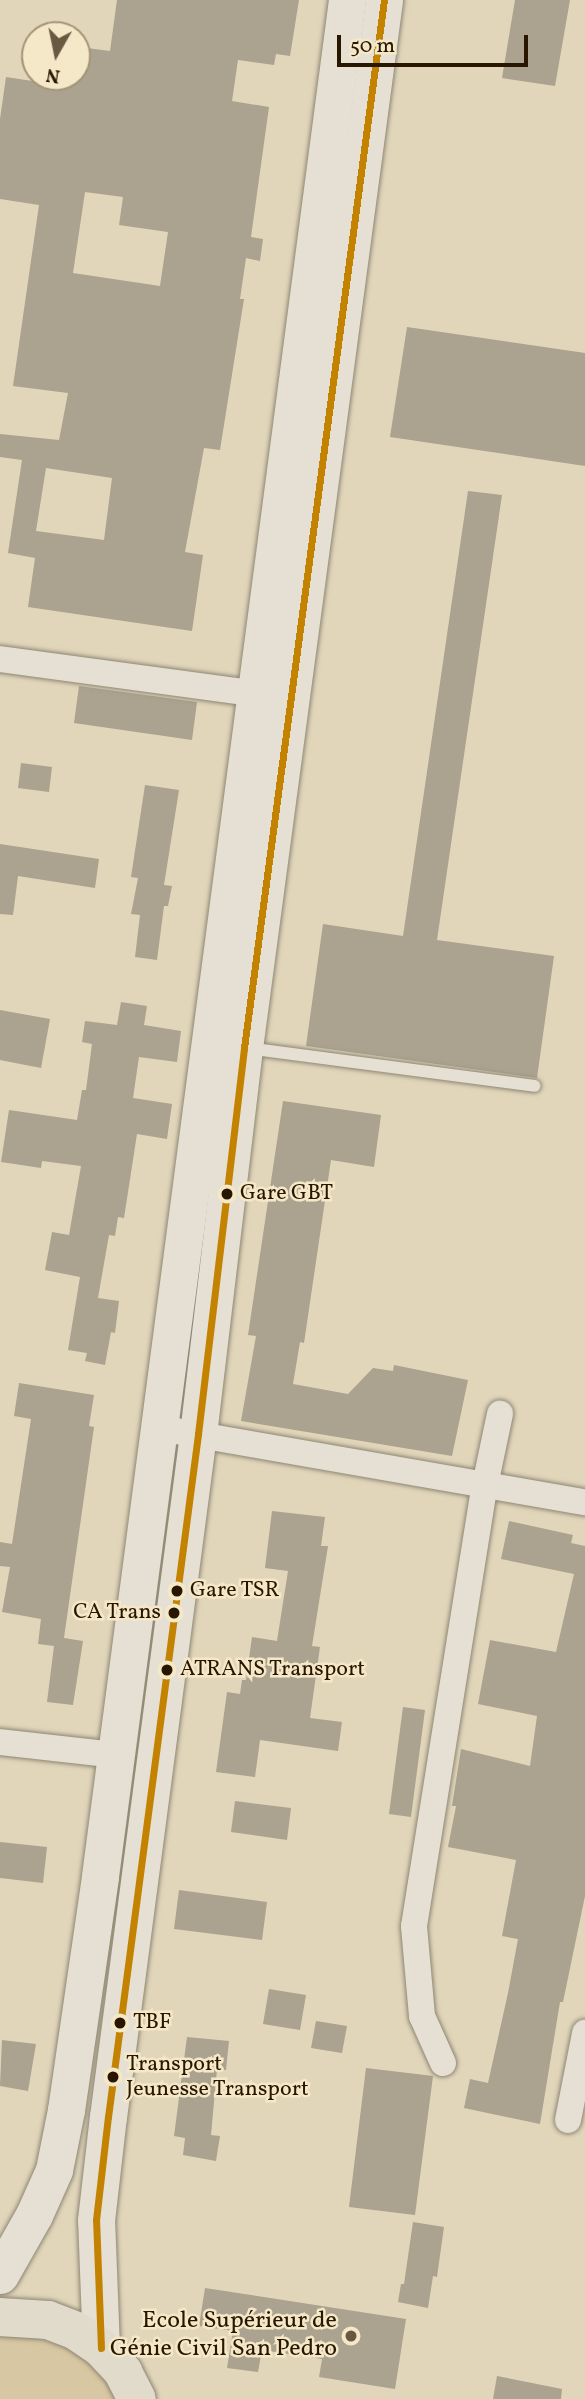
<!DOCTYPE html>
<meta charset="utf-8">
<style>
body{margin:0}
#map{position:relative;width:585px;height:2399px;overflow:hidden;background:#e1d6ba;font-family:Vollkorn,serif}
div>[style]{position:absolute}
.green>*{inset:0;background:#d7c7a2}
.building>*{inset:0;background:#aba28f}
.roads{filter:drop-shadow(0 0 2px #8e8674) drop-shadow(0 0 2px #8e8674)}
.lane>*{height:12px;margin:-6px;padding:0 6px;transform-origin:6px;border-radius:6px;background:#e5e0d3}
.street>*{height:26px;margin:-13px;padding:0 13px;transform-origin:13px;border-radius:13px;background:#e5e0d3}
.secondary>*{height:37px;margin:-18.5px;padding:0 18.5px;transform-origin:18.5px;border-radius:18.5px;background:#e5e0d3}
.primary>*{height:38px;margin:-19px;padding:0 19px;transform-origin:19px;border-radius:19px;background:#e1dbcb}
.bus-1>*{height:7px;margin:-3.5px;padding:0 3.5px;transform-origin:3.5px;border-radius:3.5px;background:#c38200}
.dots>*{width:19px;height:19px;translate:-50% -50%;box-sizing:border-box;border:4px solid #f5e8c8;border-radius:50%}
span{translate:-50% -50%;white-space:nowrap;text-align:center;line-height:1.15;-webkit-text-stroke:5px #f5e8c8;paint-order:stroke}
.bus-label{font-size:22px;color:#281601}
.left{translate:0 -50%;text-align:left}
.right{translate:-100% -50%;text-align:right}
.poi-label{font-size:24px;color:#281601}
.north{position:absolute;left:21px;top:21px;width:70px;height:70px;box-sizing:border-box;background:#f5e8c8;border:2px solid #a39478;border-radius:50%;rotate:189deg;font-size:19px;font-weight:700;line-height:28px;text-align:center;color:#281601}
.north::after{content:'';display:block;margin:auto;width:24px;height:32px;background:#695942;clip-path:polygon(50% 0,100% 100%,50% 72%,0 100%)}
.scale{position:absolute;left:337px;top:35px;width:191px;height:32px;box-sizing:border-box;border:4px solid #281601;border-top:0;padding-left:9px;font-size:21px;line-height:24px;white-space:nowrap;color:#281601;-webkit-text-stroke:5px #f5e8c8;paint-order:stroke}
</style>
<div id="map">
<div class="green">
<i style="clip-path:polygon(0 2337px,34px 2337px,71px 2348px,101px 2372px,119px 2399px,0 2399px)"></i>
</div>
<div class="building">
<i style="clip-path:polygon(evenodd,117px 0,299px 0,290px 56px,276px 54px,274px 65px,238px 60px,232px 101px,269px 107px,251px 237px,263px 239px,260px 261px,246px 258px,240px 299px,244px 299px,220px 450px,204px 448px,185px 552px,203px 555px,192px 631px,28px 607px,35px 558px,8px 553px,22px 460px,0 457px,0 434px,59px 440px,68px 393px,13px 386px,39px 205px,0 199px,0 119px,6px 77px,72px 87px,73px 77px,77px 77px,79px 47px,110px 51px,117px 0,85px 192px,123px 197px,119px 225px,168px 232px,160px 286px,73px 273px,85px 192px,117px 0,46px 468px,112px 478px,104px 540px,36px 531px,46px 468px)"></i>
<i style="clip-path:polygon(515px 0,570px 0,555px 86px,502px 78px)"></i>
<i style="clip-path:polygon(407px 327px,585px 353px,585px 466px,390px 437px)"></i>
<i style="clip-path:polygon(468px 491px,502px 495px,437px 940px,554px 956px,537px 1078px,306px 1046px,323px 924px,403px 936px)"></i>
<i style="clip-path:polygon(79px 686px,197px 702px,192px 740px,74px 723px)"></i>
<i style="clip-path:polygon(21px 763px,52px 767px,49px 792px,18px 788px)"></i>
<i style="clip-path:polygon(145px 785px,179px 790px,164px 885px,172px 886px,168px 906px,164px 906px,157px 960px,135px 957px,140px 915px,131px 914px,138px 878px,131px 877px)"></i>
<i style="clip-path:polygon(0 844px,99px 859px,95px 888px,18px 876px,13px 915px,0 914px)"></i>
<i style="clip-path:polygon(121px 1002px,147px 1006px,144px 1025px,181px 1031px,177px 1062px,139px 1057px,133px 1098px,172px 1104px,167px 1139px,137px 1134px,124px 1218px,118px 1217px,115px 1236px,109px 1235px,98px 1298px,119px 1301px,115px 1333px,111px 1332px,105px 1365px,85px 1361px,87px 1353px,68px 1350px,80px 1277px,45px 1270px,52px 1232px,69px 1235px,81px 1166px,42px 1161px,41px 1168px,1px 1162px,9px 1110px,77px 1120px,82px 1090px,86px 1090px,92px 1044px,82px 1042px,85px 1021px,117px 1025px)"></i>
<i style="clip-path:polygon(0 1010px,50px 1019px,41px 1068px,0 1060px)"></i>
<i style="clip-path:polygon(283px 1101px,381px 1115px,374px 1167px,331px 1160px,304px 1343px,300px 1342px,293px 1384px,348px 1394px,373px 1368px,393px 1371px,394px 1365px,468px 1380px,452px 1456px,241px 1421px,256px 1336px,248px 1335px)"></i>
<i style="clip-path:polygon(19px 1383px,94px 1395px,89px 1426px,94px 1427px,64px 1638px,83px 1641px,73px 1705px,47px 1702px,54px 1646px,38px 1644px,41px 1619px,2px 1612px,10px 1567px,0 1566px,0 1542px,12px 1544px,31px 1419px,14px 1416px)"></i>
<i style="clip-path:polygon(272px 1511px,325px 1517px,321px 1546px,328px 1546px,312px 1646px,320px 1647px,310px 1718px,342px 1722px,338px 1751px,260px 1740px,255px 1777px,216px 1772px,227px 1692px,240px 1694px,242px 1680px,246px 1680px,252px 1637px,277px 1641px,288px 1571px,265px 1568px)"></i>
<i style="clip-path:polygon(509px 1521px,573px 1535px,571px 1543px,585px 1546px,585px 1896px,563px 2002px,560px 2002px,540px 2124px,464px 2108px,470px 2079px,488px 2083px,508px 1993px,518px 1939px,502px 1936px,516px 1860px,448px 1847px,456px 1806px,452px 1806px,461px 1749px,530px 1766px,537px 1716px,478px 1704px,490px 1640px,556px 1652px,574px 1574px,501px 1559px)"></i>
<i style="clip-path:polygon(403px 1707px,425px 1710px,411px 1817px,389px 1814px)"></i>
<i style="clip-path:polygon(235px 1801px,291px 1808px,287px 1840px,231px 1832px)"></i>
<i style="clip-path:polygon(0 1842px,47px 1847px,43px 1883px,0 1878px)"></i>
<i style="clip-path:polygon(179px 1890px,267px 1902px,262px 1940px,174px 1929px)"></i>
<i style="clip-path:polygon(269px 1989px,306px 1995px,300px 2030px,263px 2024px)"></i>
<i style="clip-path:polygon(316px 2021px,347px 2026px,342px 2053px,311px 2048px)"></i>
<i style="clip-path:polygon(187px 2037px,229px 2041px,226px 2070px,217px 2069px,211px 2135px,220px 2136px,216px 2161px,183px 2155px,185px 2138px,174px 2136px)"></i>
<i style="clip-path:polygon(2px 2040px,36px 2044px,28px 2091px,0 2086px)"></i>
<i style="clip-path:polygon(366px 2068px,433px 2076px,415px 2215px,349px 2207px)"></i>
<i style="clip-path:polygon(413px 2222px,444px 2227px,437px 2277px,433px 2276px,428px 2308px,398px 2302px,401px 2284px,404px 2284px)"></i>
<i style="clip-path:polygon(205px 2288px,406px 2319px,395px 2389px,319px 2377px,322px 2359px,262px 2350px,258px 2372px,227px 2368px,233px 2331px,199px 2326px)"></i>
<i style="clip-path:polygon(497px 2376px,562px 2389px,561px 2399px,493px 2399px)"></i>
</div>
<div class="roads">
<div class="lane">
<i style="left:247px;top:1048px;width:290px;rotate:7.5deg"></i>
</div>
<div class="street">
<i style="left:0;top:659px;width:275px;rotate:7.7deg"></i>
<i style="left:159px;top:1428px;width:432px;rotate:9.9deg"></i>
<i style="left:0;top:1742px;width:116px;rotate:6.4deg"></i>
<i style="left:443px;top:2063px;width:51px;rotate:-114.1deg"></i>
<i style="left:422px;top:2016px;width:90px;rotate:-95.1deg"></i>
<i style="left:414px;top:1926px;width:447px;rotate:-80.9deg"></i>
<i style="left:485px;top:1485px;width:73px;rotate:-78.1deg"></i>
<i style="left:568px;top:2120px;width:89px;rotate:-78.9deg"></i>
</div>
<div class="secondary">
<i style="left:0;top:2275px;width:69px;rotate:-60.5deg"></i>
<i style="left:34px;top:2215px;width:49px;rotate:-66deg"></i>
<i style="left:54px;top:2170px;width:61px;rotate:-78.7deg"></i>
<i style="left:66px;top:2110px;width:236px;rotate:-81.7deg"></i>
<i style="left:100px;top:1876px;width:1892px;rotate:-82.5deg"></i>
<i style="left:101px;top:2348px;width:128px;rotate:-92.2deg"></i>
<i style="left:96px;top:2220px;width:104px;rotate:-83.4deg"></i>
<i style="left:108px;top:2117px;width:689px;rotate:-82.49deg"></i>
<i style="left:198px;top:1434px;width:389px;rotate:-83.2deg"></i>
<i style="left:244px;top:1048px;width:1057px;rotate:-82.39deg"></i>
</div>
<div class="primary">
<i style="left:0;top:2317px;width:48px;rotate:3.6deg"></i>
<i style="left:48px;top:2320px;width:30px;rotate:21deg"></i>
<i style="left:76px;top:2331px;width:30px;rotate:34deg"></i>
<i style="left:101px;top:2348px;width:33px;rotate:47deg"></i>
<i style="left:123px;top:2372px;width:30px;rotate:63deg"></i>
</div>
</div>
<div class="bus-1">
<i style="left:101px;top:2348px;width:128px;rotate:-92.2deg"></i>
<i style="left:96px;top:2220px;width:104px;rotate:-83.4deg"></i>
<i style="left:108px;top:2117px;width:689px;rotate:-82.49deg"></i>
<i style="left:198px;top:1434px;width:389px;rotate:-83.2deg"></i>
<i style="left:244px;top:1048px;width:1057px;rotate:-82.39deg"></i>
</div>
<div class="dots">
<i style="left:227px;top:1194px;background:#281601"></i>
<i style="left:177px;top:1591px;background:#281601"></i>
<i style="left:174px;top:1613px;background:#281601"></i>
<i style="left:167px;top:1670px;background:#281601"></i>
<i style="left:120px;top:2023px;background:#281601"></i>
<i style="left:113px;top:2077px;background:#281601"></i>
<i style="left:351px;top:2336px;background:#695942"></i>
</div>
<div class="bus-label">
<span class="left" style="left:240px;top:1194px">Gare GBT</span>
<span class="left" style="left:190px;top:1591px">Gare TSR</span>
<span class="right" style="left:161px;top:1613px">CA Trans</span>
<span class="left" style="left:180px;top:1670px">ATRANS Transport</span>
<span class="left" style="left:133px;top:2023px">TBF</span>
<span class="left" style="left:126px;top:2077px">Transport<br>Jeunesse Transport</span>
</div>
<div class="poi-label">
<span class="right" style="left:337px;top:2336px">Ecole Supérieur de<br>Génie Civil San Pedro</span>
</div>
<div class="north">N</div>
<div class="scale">50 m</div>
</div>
